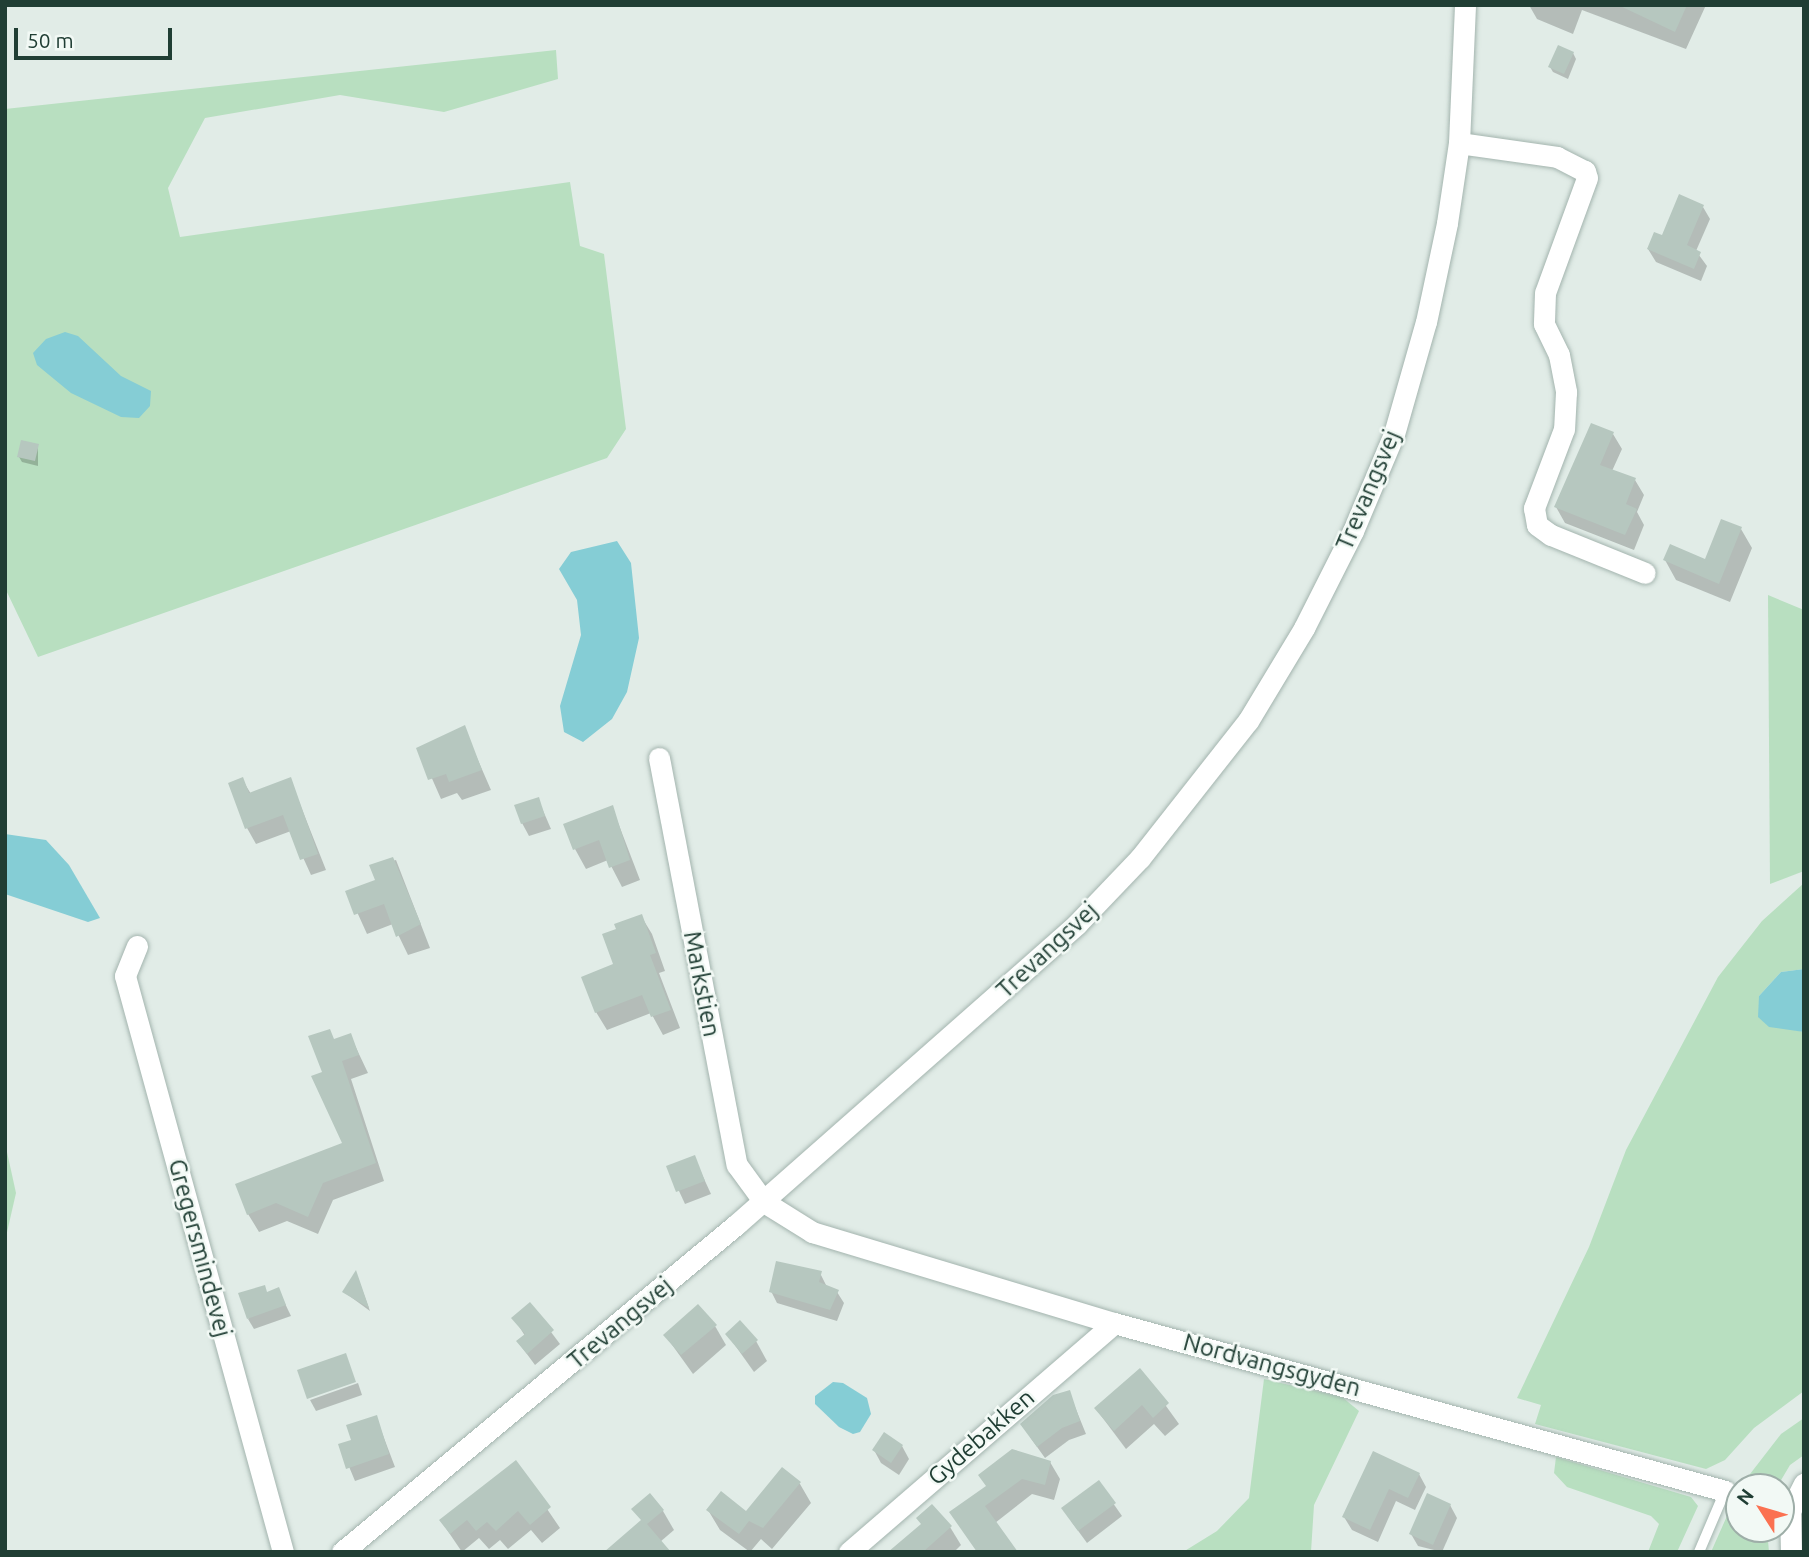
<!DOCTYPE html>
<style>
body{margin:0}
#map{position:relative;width:1809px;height:1557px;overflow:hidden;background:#e1ece7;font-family:Ubuntu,sans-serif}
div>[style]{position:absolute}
.green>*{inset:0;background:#b8dfc0}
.water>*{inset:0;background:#85cdd5}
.shadow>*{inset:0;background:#0003}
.building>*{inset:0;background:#b6c7bf}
.roads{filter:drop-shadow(0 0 2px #a3b4ae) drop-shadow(0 0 2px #a3b4ae)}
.lane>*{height:10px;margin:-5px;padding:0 5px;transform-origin:5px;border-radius:5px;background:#fff}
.street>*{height:21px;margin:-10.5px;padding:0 10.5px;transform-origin:10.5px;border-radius:10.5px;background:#fff}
.secondary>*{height:21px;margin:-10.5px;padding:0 10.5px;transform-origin:10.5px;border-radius:10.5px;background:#fff}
span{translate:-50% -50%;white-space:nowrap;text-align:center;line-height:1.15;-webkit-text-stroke:5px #f2f9f5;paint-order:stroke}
.street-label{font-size:24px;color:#203e34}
.frame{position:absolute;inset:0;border:7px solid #203e34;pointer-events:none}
.north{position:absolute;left:1725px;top:1473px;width:70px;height:70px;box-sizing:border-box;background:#f2f9f5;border:2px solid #9eaea8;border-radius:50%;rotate:307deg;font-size:19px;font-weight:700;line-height:28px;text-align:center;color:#203e34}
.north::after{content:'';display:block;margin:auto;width:24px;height:32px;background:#fb7151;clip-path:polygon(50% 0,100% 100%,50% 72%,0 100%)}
.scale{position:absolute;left:14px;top:28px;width:158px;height:32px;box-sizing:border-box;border:4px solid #203e34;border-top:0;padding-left:9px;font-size:21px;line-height:24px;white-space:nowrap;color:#203e34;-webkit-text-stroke:5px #f2f9f5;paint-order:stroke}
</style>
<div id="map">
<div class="green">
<i style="clip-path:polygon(556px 50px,558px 79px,444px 112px,340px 95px,205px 118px,168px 188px,180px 237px,570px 182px,580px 246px,604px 254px,626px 429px,607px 458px,38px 657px,5px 588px,5px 109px)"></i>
<i style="clip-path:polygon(1768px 595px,1804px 610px,1804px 871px,1770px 884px)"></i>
<i style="clip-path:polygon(1804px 883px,1804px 969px,1781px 972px,1759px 996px,1790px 1029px,1804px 1032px,1804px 1391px,1754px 1428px,1725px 1460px,1706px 1469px,1535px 1424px,1541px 1405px,1517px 1398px,1589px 1247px,1626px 1150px,1718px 977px,1762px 921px)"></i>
<i style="clip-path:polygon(5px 1143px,16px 1193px,5px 1241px)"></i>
<i style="clip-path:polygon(1264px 1379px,1342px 1397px,1359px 1411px,1314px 1505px,1311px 1552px,1183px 1552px,1217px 1531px,1249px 1498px)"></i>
<i style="clip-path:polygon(1804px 1418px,1804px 1455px,1790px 1465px,1777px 1487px,1740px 1487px,1781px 1434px)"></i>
<i style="clip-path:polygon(1556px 1457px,1691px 1497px,1698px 1506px,1677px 1552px,1648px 1552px,1659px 1524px,1651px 1516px,1567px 1487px,1554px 1473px)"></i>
<i style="clip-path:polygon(1739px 1489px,1739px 1529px,1767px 1529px,1769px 1552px,1711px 1552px)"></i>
</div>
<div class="water">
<i style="clip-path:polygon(65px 332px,78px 336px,121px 376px,151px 391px,150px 406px,139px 418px,121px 417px,71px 393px,37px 365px,33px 353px,46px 339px)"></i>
<i style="clip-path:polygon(617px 541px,631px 563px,639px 638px,627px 692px,612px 719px,583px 742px,564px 732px,560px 706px,581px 635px,577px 600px,559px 569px,571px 552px)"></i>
<i style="clip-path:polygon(5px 834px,46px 840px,69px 865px,100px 918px,88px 922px,5px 894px)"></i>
<i style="clip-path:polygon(1804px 969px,1804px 1032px,1769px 1027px,1758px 1017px,1759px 996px,1781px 972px)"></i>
<i style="clip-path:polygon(833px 1382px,843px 1383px,867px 1398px,871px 1414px,860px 1432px,853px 1434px,839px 1427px,815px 1404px,815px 1396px)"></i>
</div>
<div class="shadow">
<i style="clip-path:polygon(1529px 5px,1706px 5px,1686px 49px,1582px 10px,1573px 34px,1537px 19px)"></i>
<i style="clip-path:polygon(1573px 53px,1576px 59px,1568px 79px,1553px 72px,1550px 67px)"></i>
<i style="clip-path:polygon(1703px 207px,1710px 219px,1696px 251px,1707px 266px,1701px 281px,1656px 262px,1648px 249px)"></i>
<i style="clip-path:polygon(1613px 434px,1622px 449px,1612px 471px,1635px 480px,1644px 495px,1637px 512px,1644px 525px,1634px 550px,1565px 523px,1556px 507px)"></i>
<i style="clip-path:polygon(38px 445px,38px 466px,22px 462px,19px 457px)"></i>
<i style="clip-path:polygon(1741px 529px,1752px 548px,1730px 602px,1676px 580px,1665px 560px,1706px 561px)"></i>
<i style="clip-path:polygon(464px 728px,491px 790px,462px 800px,457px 793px,441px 799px,419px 749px)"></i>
<i style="clip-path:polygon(242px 779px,251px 794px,290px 779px,326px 870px,311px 875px,291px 831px,256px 844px,247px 828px)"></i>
<i style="clip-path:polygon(538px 799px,551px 829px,529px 836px,522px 823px)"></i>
<i style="clip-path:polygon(612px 807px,640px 880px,622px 887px,608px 860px,586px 869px,575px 849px)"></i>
<i style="clip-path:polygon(396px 860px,430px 948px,408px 955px,393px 924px,367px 934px,348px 892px,377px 881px,371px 867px)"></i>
<i style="clip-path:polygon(641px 916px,652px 934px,665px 971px,659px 973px,680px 1028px,663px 1035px,651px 1013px,607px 1030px,596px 1012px,615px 965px,618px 930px)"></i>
<i style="clip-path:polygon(350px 1035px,368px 1073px,351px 1079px,384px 1181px,333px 1200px,318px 1234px,287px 1221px,259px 1232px,248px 1214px,344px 1144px,324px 1073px,335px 1041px)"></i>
<i style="clip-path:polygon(694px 1157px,711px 1194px,685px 1204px,668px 1167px)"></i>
<i style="clip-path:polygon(820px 1273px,827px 1287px,837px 1292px,844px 1303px,837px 1321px,777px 1303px,771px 1291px)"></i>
<i style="clip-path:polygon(358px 1278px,370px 1311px,344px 1292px)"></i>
<i style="clip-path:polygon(278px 1289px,291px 1316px,254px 1329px,248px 1319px,268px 1293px)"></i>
<i style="clip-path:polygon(530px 1304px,560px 1344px,535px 1365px,518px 1342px,525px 1336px,514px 1318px)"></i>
<i style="clip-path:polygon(715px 1326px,726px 1345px,693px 1374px,665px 1335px)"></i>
<i style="clip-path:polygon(727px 1334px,756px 1341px,767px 1361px,754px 1372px)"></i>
<i style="clip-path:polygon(1140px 1370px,1179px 1424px,1165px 1436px,1154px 1424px,1126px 1449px,1096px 1409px)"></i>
<i style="clip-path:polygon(358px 1383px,362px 1395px,316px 1411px,310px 1400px)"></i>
<i style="clip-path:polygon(1069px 1392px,1086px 1434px,1069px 1440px,1045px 1458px,1030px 1437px)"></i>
<i style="clip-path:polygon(376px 1417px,395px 1467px,355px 1481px,340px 1445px,353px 1441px)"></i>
<i style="clip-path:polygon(884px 1434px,902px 1446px,909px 1459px,899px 1475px,881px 1463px,874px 1450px)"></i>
<i style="clip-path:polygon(1373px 1453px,1419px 1474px,1426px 1487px,1415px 1510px,1396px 1501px,1378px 1542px,1352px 1530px,1344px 1517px)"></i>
<i style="clip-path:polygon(515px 1462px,560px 1528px,542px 1543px,531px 1530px,508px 1549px,500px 1540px,489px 1549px,479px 1538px,462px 1552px,441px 1521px)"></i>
<i style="clip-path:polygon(1050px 1462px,1060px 1479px,1054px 1500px,1032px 1494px,995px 1523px,951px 1513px)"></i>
<i style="clip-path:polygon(782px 1470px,800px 1484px,811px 1503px,772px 1549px,761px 1539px,750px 1552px,720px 1530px,708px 1510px,746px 1513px)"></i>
<i style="clip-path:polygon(1099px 1483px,1122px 1516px,1087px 1543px,1071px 1521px)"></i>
<i style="clip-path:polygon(1450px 1505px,1457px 1518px,1442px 1552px,1418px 1546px,1411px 1534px)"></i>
<i style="clip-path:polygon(633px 1509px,663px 1511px,674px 1530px,660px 1542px)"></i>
<i style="clip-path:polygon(950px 1527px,961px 1545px,954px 1552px,892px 1552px)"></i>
</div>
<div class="building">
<i style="clip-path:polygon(1618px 5px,1687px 5px,1675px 32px)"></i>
<i style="clip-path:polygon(1558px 45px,1574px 52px,1564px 74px,1548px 67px)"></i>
<i style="clip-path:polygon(1679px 194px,1704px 205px,1687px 245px,1701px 252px,1694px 269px,1647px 249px,1654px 232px,1662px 235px)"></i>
<i style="clip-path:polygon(1591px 423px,1614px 432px,1600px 465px,1636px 478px,1626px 504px,1637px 509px,1625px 535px,1554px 507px)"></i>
<i style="clip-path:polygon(21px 440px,39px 444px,35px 461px,17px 457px)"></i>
<i style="clip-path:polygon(1721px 519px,1742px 527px,1719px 584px,1663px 560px,1670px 544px,1705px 559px)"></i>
<i style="clip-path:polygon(465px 725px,482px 770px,449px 782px,446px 774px,428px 780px,416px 748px)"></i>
<i style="clip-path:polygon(243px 777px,249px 793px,291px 777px,318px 854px,300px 860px,283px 815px,245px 829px,228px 783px)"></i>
<i style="clip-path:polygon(539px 797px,545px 816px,521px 824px,514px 805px)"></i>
<i style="clip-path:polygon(613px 805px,630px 860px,609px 868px,599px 840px,573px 850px,563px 824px)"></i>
<i style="clip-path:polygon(393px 857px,421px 924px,396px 937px,384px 904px,354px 915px,345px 891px,375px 880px,369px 865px)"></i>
<i style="clip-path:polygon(642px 914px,656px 953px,650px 955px,671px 1010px,651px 1017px,642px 995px,595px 1013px,581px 977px,613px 964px,602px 934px,616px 929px,614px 924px)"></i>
<i style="clip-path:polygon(330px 1029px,334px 1039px,351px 1033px,359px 1055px,342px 1061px,376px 1163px,323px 1183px,308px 1217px,276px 1203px,247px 1215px,235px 1184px,342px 1143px,311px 1076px,322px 1072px,308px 1036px)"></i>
<i style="clip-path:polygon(695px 1155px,705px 1181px,676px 1192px,666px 1166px)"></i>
<i style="clip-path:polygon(776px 1261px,822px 1271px,819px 1282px,839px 1290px,830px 1310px,769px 1292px)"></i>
<i style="clip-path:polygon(356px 1270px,369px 1308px,342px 1292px)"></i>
<i style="clip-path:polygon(265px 1285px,267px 1292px,279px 1287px,286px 1305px,247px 1319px,238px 1293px)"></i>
<i style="clip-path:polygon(530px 1302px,554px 1330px,527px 1354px,516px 1341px,525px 1334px,511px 1318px)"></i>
<i style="clip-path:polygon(698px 1304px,717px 1325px,681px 1355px,663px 1335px)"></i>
<i style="clip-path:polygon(740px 1320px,758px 1340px,742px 1354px,725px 1334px)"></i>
<i style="clip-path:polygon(346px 1353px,356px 1382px,307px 1399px,297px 1370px)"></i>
<i style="clip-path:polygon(1140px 1368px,1169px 1403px,1153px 1418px,1142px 1405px,1114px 1431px,1094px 1408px)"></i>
<i style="clip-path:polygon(1070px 1390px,1080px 1421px,1062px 1428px,1037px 1447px,1020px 1424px,1053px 1395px)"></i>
<i style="clip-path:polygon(377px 1415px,389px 1454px,346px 1469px,338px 1444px,351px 1440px,346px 1425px)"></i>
<i style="clip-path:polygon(884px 1432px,903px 1445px,891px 1463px,872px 1450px)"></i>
<i style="clip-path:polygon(1012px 1449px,1051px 1461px,1045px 1485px,1022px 1479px,985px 1506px,1018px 1552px,977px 1552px,949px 1512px,986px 1486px,978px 1475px)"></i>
<i style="clip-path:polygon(1373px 1451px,1420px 1473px,1408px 1498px,1389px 1489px,1370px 1530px,1342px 1517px)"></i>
<i style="clip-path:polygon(516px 1460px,551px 1507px,530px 1525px,518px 1511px,496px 1531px,487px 1522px,476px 1531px,467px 1520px,450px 1534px,439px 1520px)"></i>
<i style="clip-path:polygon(782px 1467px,801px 1482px,763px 1528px,749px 1521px,739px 1534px,706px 1510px,721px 1491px,746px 1511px)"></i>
<i style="clip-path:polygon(1099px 1480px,1116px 1503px,1078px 1531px,1061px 1508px)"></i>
<i style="clip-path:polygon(650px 1493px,664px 1510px,647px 1524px,671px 1552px,604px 1552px,641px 1520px,631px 1509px)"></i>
<i style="clip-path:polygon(1427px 1493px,1451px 1504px,1433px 1545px,1409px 1534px)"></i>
<i style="clip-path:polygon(932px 1504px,952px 1526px,923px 1552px,888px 1552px,921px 1524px,916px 1518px)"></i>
</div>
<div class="roads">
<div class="lane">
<i style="left:1699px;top:1552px;width:66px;rotate:-66.9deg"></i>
</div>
<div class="street">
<i style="left:1459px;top:143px;width:99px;rotate:8.1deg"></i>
<i style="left:1557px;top:157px;width:31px;rotate:27deg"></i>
<i style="left:1585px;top:171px;width:7px;rotate:74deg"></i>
<i style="left:1587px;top:178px;width:122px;rotate:110.1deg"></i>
<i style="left:1545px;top:293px;width:31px;rotate:92deg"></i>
<i style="left:1544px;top:324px;width:34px;rotate:64deg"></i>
<i style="left:1559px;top:355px;width:38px;rotate:79deg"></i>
<i style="left:1566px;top:392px;width:37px;rotate:93deg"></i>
<i style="left:1564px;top:429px;width:85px;rotate:110.8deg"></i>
<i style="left:1534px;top:508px;width:17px;rotate:80deg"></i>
<i style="left:1537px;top:525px;width:17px;rotate:36deg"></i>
<i style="left:1551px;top:535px;width:101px;rotate:22deg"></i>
<i style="left:659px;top:758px;width:414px;rotate:79.2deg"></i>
<i style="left:737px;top:1165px;width:46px;rotate:53.9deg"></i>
<i style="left:764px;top:1202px;width:57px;rotate:32deg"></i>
<i style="left:812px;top:1232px;width:315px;rotate:16.8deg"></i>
<i style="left:1114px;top:1323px;width:634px;rotate:15.37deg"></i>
<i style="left:137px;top:946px;width:32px;rotate:112deg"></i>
<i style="left:125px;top:976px;width:597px;rotate:74.66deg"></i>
<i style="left:849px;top:1552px;width:350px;rotate:-40.8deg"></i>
</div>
<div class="secondary">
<i style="left:342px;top:1552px;width:513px;rotate:-39.71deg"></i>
<i style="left:737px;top:1224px;width:453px;rotate:-41.4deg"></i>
<i style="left:1077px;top:924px;width:91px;rotate:-46.3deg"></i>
<i style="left:1140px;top:858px;width:174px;rotate:-51.8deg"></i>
<i style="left:1248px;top:721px;width:109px;rotate:-58.9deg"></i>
<i style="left:1304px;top:628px;width:109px;rotate:-63.2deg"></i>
<i style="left:1353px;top:531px;width:105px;rotate:-67.1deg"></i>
<i style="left:1394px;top:434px;width:116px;rotate:-74.1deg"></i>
<i style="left:1426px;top:322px;width:101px;rotate:-78deg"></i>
<i style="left:1447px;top:223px;width:81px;rotate:-81.5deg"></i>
<i style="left:1459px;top:143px;width:138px;rotate:-87.5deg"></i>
<i style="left:1791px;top:1552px;width:41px;rotate:-91.4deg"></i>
<i style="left:1790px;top:1511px;width:31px;rotate:-63deg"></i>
</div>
</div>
<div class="street-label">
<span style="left:1368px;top:490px;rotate:-67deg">Trevangsvej</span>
<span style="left:1047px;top:950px;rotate:-43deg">Trevangsvej</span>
<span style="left:702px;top:984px;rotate:79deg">Markstien</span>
<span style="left:200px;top:1248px;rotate:75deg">Gregersmindevej</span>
<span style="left:620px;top:1323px;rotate:-40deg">Trevangsvej</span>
<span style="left:1272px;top:1365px;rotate:15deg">Nordvangsgyden</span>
<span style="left:981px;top:1437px;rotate:-41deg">Gydebakken</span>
</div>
<div class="frame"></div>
<div class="north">N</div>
<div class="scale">50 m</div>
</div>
